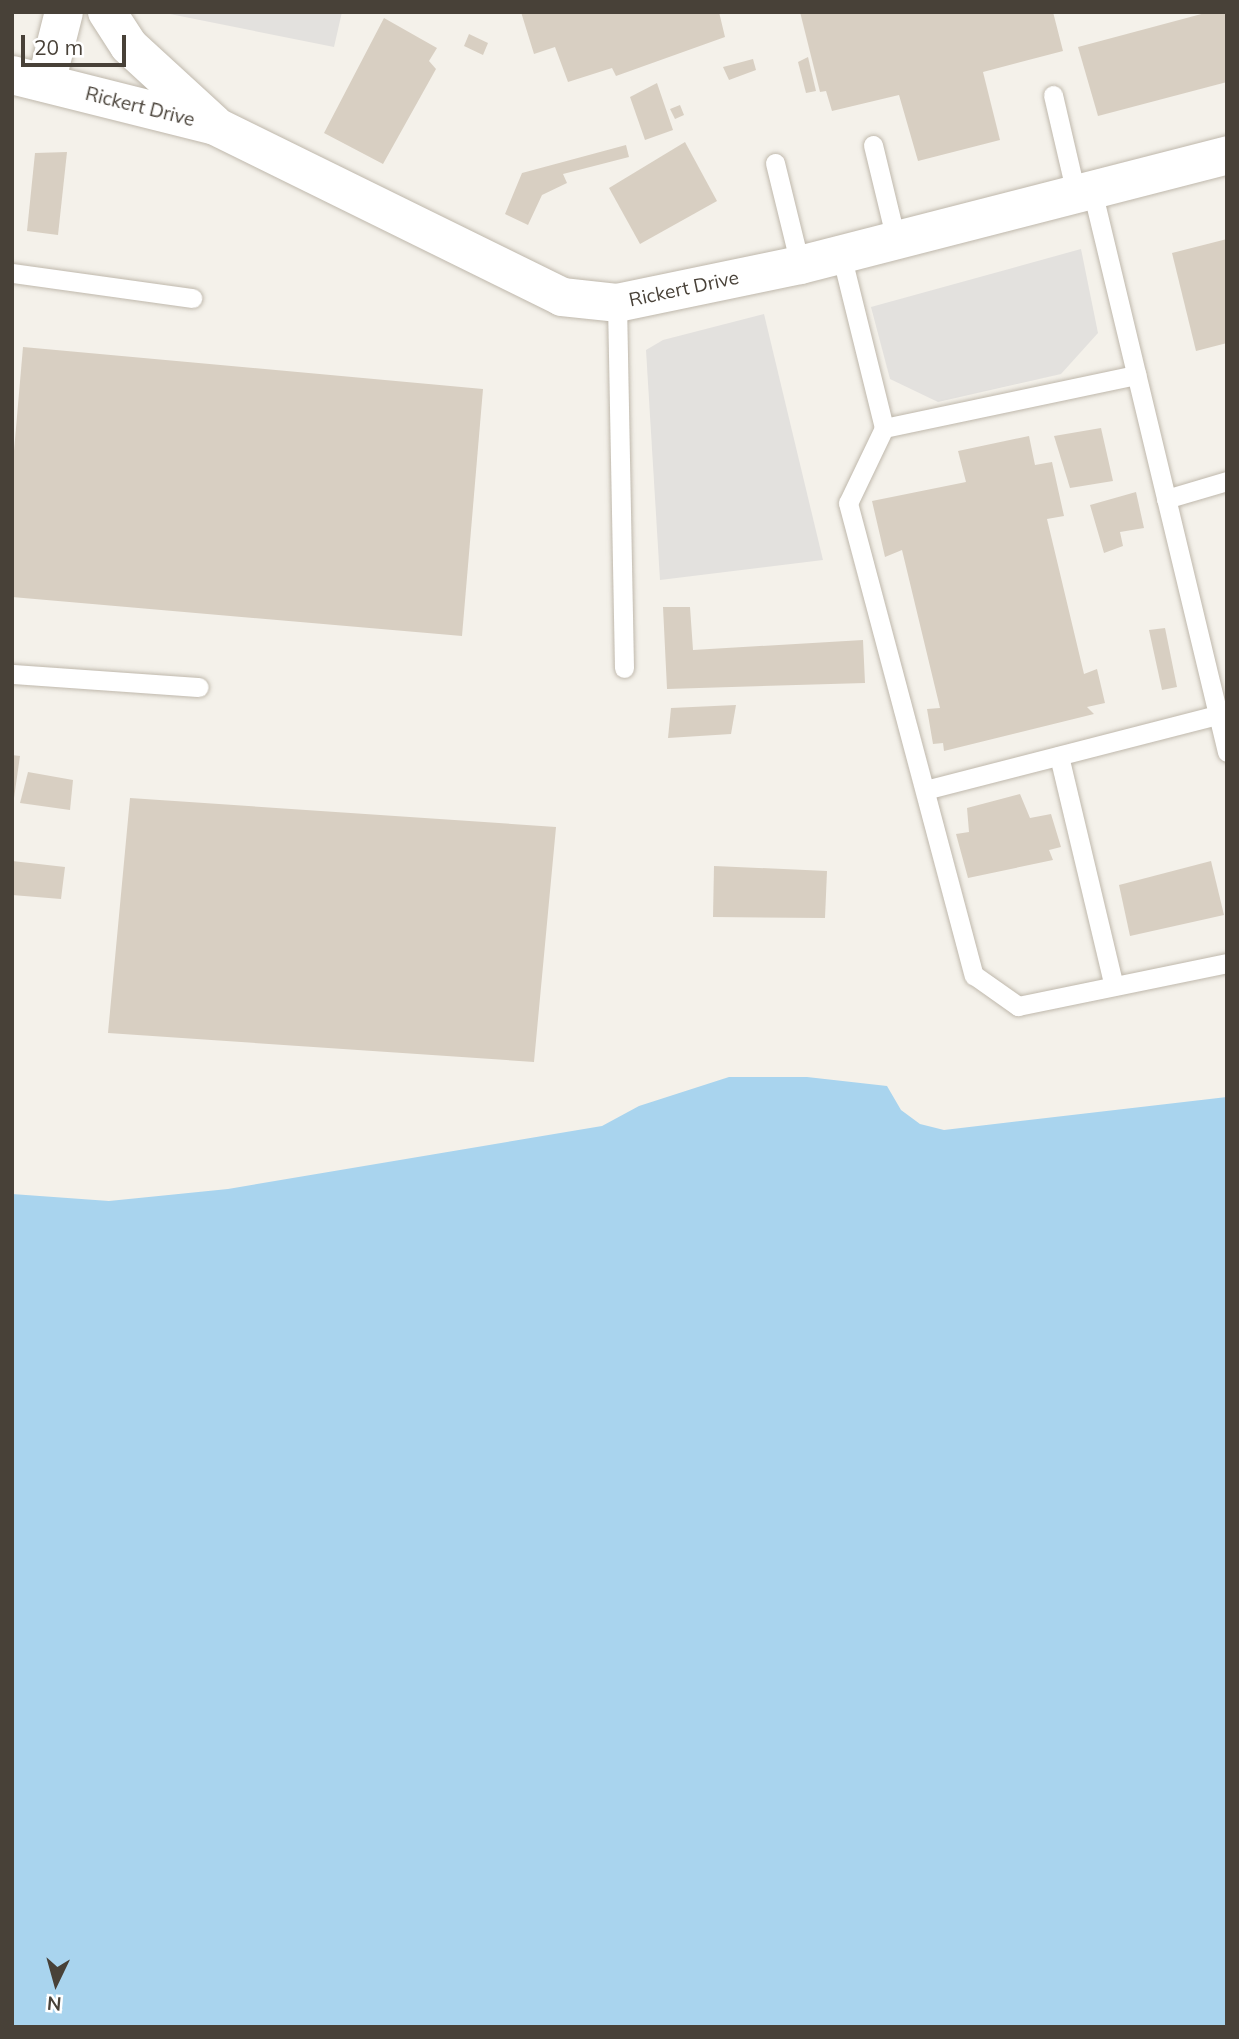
<!DOCTYPE html>
<style>
body{margin:0}
#map{position:relative;width:1239px;height:2039px;overflow:hidden;background:#f4f1ea;font-family:Mulish,sans-serif}
div>[style]{position:absolute}
.parking>*{inset:0;background:#e3e1de}
.water>*{inset:0;background:#a9d4ee}
.building>*{inset:0;background:#d8cfc2}
.roads{filter:drop-shadow(0 0 2px #bfb8ac) drop-shadow(0 0 2px #bfb8ac)}
.service>*{height:19px;margin:-9.5px;padding:0 9.5px;transform-origin:9.5px;border-radius:9.5px;background:#fff}
.minor>*{height:38px;margin:-19px;padding:0 19px;transform-origin:19px;border-radius:19px;background:#fff}
span{translate:-50% -50%;white-space:nowrap;text-align:center;line-height:1.15;-webkit-text-stroke:6px #fff;paint-order:stroke}
.street-label{font-size:19px;color:#484138}
.frame{position:absolute;inset:0;border:14px solid #484138;pointer-events:none}
.north{position:absolute;left:21px;top:1948px;width:70px;height:70px;-webkit-text-stroke:5px #fff;paint-order:stroke;rotate:185deg;font-size:19px;font-weight:700;line-height:28px;text-align:center;color:#484138}
.north::after{content:'';display:block;margin:auto;width:24px;height:32px;background:#484138;clip-path:polygon(50% 0,100% 100%,50% 72%,0 100%)}
.scale{position:absolute;left:21px;top:35px;width:105px;height:32px;box-sizing:border-box;border:4px solid #484138;border-top:0;padding-left:9px;font-size:21px;line-height:24px;white-space:nowrap;color:#484138;-webkit-text-stroke:5px #fff;paint-order:stroke}
</style>
<div id="map">
<div class="parking">
<i style="clip-path:polygon(160px 12px,342px 12px,334px 47px)"></i>
<i style="clip-path:polygon(1081px 249px,1098px 333px,1061px 374px,938px 402px,890px 379px,871px 307px)"></i>
<i style="clip-path:polygon(764px 314px,823px 560px,660px 580px,646px 350px,663px 340px)"></i>
</div>
<div class="water">
<i style="clip-path:polygon(729px 1077px,807px 1077px,887px 1086px,901px 1110px,920px 1124px,944px 1130px,1227px 1097px,1227px 2027px,12px 2027px,12px 1194px,109px 1201px,228px 1189px,602px 1126px,639px 1106px)"></i>
</div>
<div class="building">
<i style="clip-path:polygon(521px 12px,719px 12px,725px 37px,616px 76px,612px 68px,568px 82px,555px 47px,534px 54px)"></i>
<i style="clip-path:polygon(800px 12px,1053px 12px,1063px 51px,983px 72px,1000px 140px,918px 161px,899px 95px,832px 111px,826px 91px,820px 92px)"></i>
<i style="clip-path:polygon(1209px 12px,1227px 12px,1227px 82px,1098px 116px,1078px 47px)"></i>
<i style="clip-path:polygon(384px 18px,437px 48px,429px 61px,436px 69px,383px 164px,324px 133px)"></i>
<i style="clip-path:polygon(469px 34px,488px 43px,483px 55px,464px 46px)"></i>
<i style="clip-path:polygon(808px 57px,816px 91px,806px 93px,798px 62px)"></i>
<i style="clip-path:polygon(753px 59px,756px 70px,729px 80px,723px 67px)"></i>
<i style="clip-path:polygon(657px 83px,673px 130px,645px 140px,630px 97px)"></i>
<i style="clip-path:polygon(680px 105px,684px 115px,675px 119px,670px 109px)"></i>
<i style="clip-path:polygon(685px 142px,717px 201px,640px 244px,609px 188px)"></i>
<i style="clip-path:polygon(626px 145px,629px 157px,563px 174px,567px 183px,542px 195px,528px 225px,505px 214px,522px 173px)"></i>
<i style="clip-path:polygon(67px 152px,58px 235px,27px 231px,35px 153px)"></i>
<i style="clip-path:polygon(1227px 239px,1227px 343px,1196px 351px,1172px 253px)"></i>
<i style="clip-path:polygon(23px 347px,483px 389px,462px 636px,12px 597px,12px 474px)"></i>
<i style="clip-path:polygon(1101px 428px,1113px 481px,1070px 488px,1054px 436px)"></i>
<i style="clip-path:polygon(1029px 436px,1035px 465px,1052px 462px,1064px 516px,1047px 519px,1084px 674px,1097px 669px,1105px 703px,1087px 707px,1094px 714px,944px 751px,943px 743px,933px 744px,927px 709px,940px 708px,902px 550px,885px 557px,872px 501px,966px 482px,958px 451px)"></i>
<i style="clip-path:polygon(1136px 492px,1144px 528px,1120px 532px,1123px 546px,1104px 553px,1090px 505px)"></i>
<i style="clip-path:polygon(663px 607px,690px 607px,693px 650px,863px 640px,865px 683px,667px 689px)"></i>
<i style="clip-path:polygon(1165px 628px,1177px 687px,1162px 690px,1149px 630px)"></i>
<i style="clip-path:polygon(736px 705px,731px 734px,668px 738px,671px 708px)"></i>
<i style="clip-path:polygon(12px 755px,20px 756px,14px 798px,12px 798px)"></i>
<i style="clip-path:polygon(28px 772px,73px 780px,70px 810px,20px 803px)"></i>
<i style="clip-path:polygon(1020px 794px,1030px 818px,1051px 814px,1061px 847px,1049px 850px,1053px 860px,968px 878px,956px 834px,969px 832px,967px 808px)"></i>
<i style="clip-path:polygon(130px 798px,556px 827px,534px 1062px,108px 1033px)"></i>
<i style="clip-path:polygon(12px 861px,65px 867px,61px 899px,12px 895px)"></i>
<i style="clip-path:polygon(1211px 861px,1224px 915px,1130px 936px,1119px 885px)"></i>
<i style="clip-path:polygon(714px 866px,827px 871px,825px 918px,713px 917px)"></i>
</div>
<div class="roads">
<div class="service">
<i style="left:1053px;top:95px;width:102px;rotate:76.9deg"></i>
<i style="left:873px;top:145px;width:98px;rotate:76.4deg"></i>
<i style="left:775px;top:163px;width:105px;rotate:76.2deg"></i>
<i style="left:1092px;top:190px;width:578px;rotate:76.49deg"></i>
<i style="left:841px;top:254px;width:179px;rotate:76.1deg"></i>
<i style="left:884px;top:428px;width:83px;rotate:115.6deg"></i>
<i style="left:848px;top:503px;width:489px;rotate:75.1deg"></i>
<i style="left:974px;top:975px;width:54px;rotate:35.2deg"></i>
<i style="left:1018px;top:1006px;width:213px;rotate:-11.6deg"></i>
<i style="left:12px;top:273px;width:182px;rotate:7.9deg"></i>
<i style="left:617px;top:303px;width:365px;rotate:88.9deg"></i>
<i style="left:884px;top:428px;width:258px;rotate:-11.9deg"></i>
<i style="left:1166px;top:499px;width:64px;rotate:-16.4deg"></i>
<i style="left:12px;top:674px;width:187px;rotate:4deg"></i>
<i style="left:1059px;top:756px;width:236px;rotate:76.6deg"></i>
<i style="left:925px;top:790px;width:302px;rotate:-14.4deg"></i>
</div>
<div class="minor">
<i style="left:107px;top:12px;width:40px;rotate:57.1deg"></i>
<i style="left:129px;top:46px;width:115px;rotate:42.5deg"></i>
<i style="left:12px;top:75px;width:209px;rotate:14.1deg"></i>
<i style="left:215px;top:126px;width:387px;rotate:26.2deg"></i>
<i style="left:562px;top:297px;width:55px;rotate:6.2deg"></i>
<i style="left:617px;top:303px;width:187px;rotate:-11.7deg"></i>
<i style="left:800px;top:265px;width:441px;rotate:-14.4deg"></i>
<i style="left:46px;top:83px;width:73px;rotate:-75.8deg"></i>
</div>
</div>
<div class="street-label">
<span style="left:140px;top:107px;rotate:14deg">Rickert Drive</span>
<span style="left:684px;top:289px;rotate:-12deg">Rickert Drive</span>
</div>
<div class="frame"></div>
<div class="north">N</div>
<div class="scale">20 m</div>
</div>
